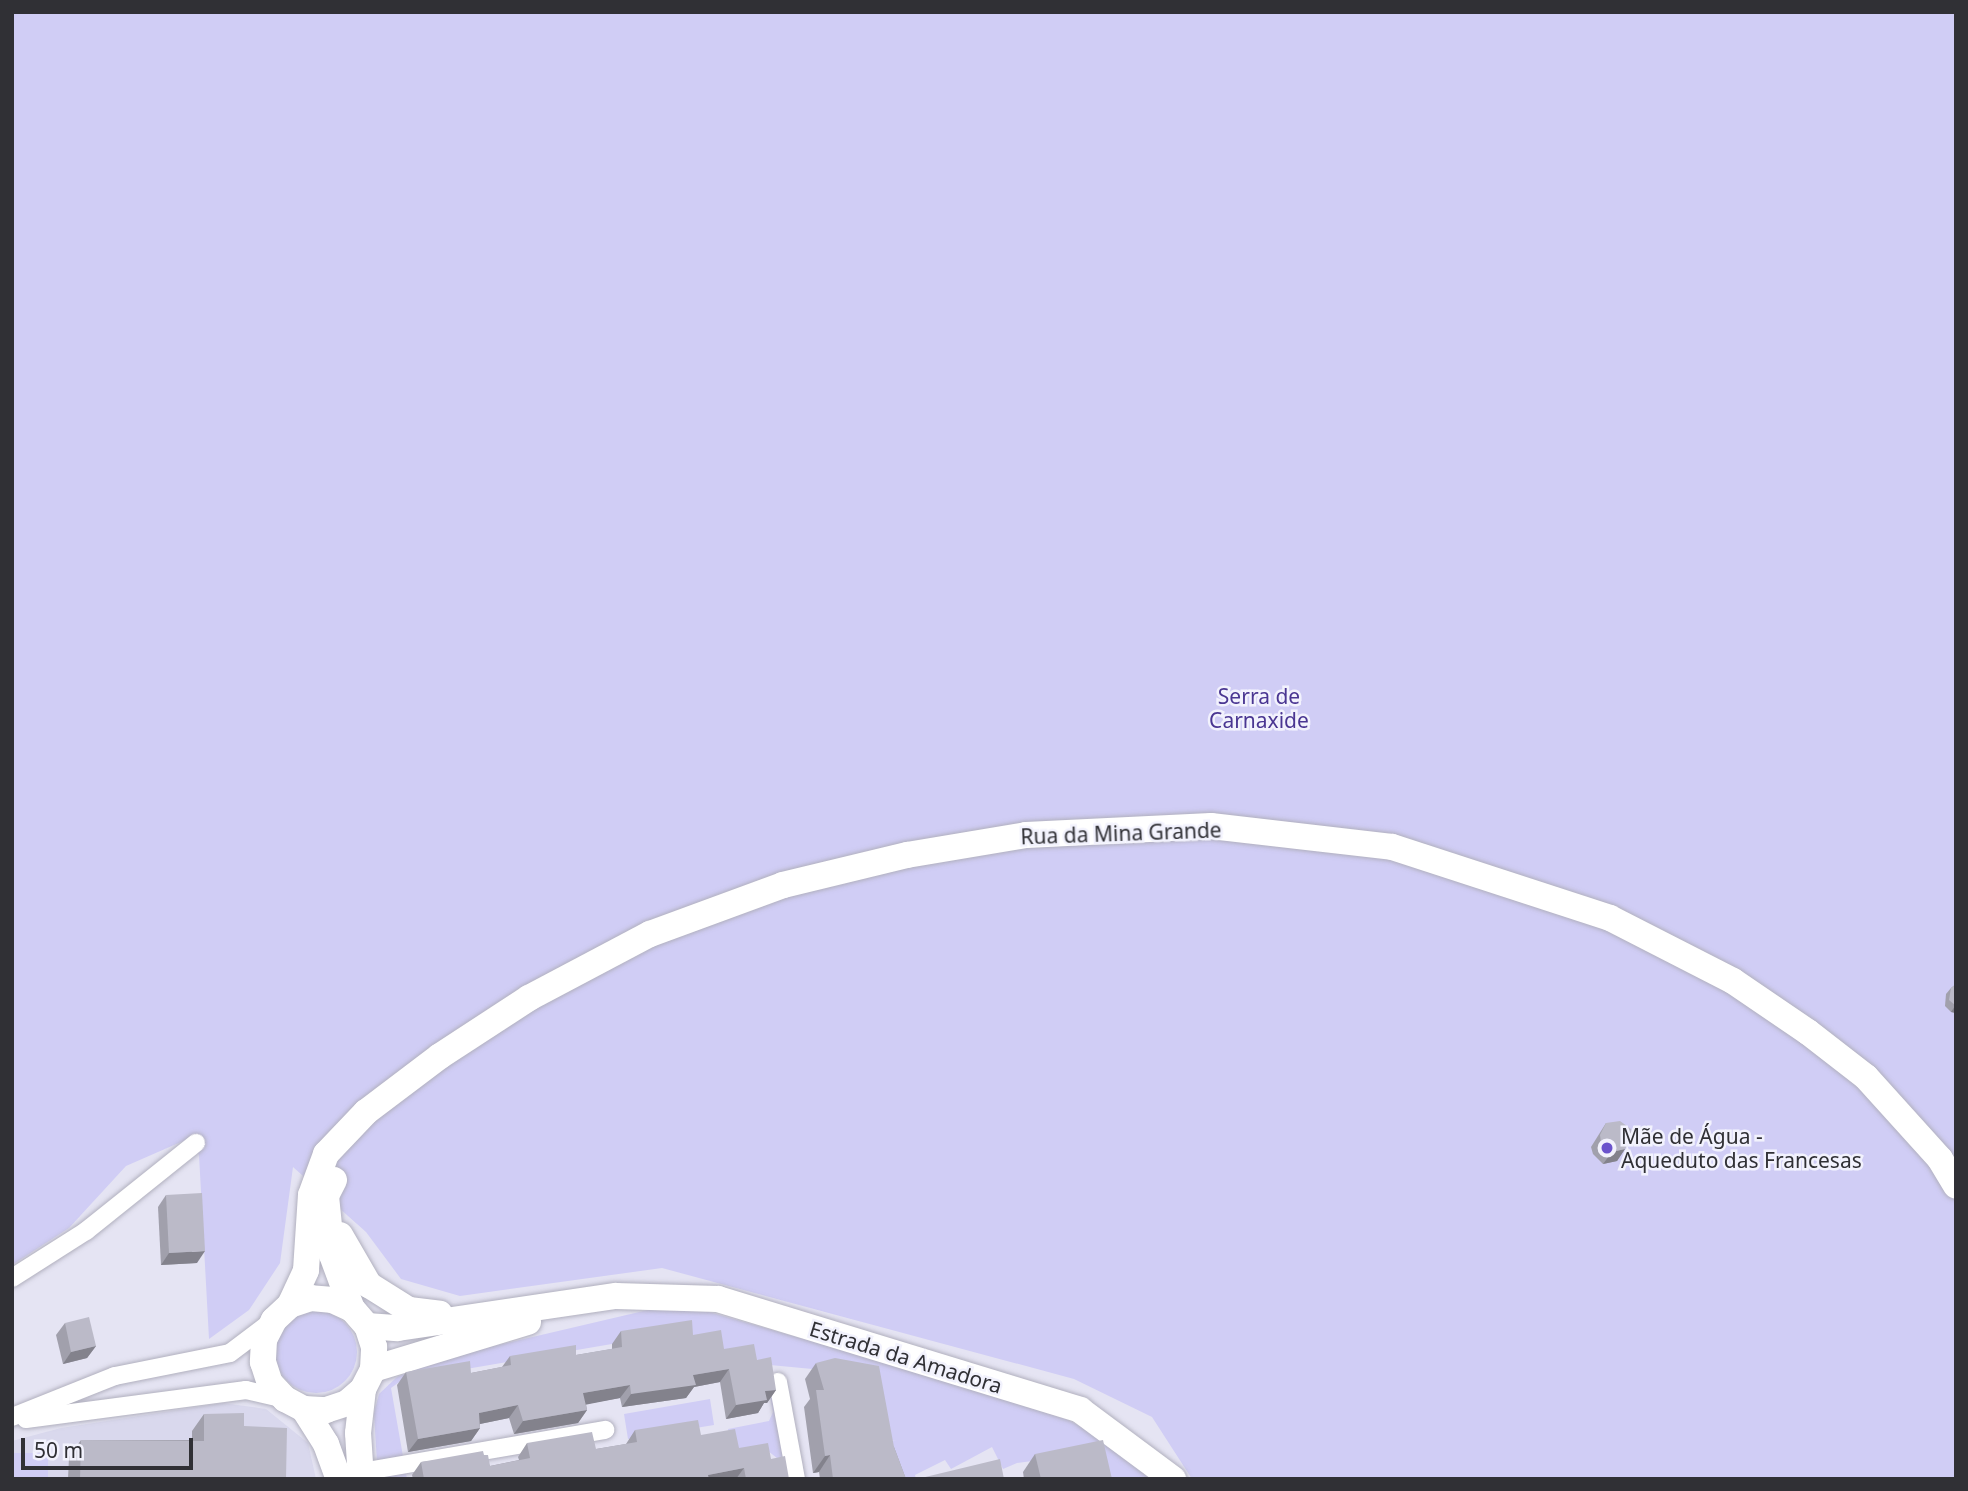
<!DOCTYPE html>
<meta charset="utf-8">
<style>
body{margin:0}
#map{position:relative;width:1968px;height:1491px;overflow:hidden;background:#e5e4f3;font-family:"Noto Sans",sans-serif}
div>[style]{position:absolute}
.built>*{inset:0;background:#d9d8ed}
.green>*{inset:0;background:#d0cdf5}
.round{border-radius:50%}
.roads{filter:drop-shadow(0 0 2px #b1b0be) drop-shadow(0 0 2px #b1b0be)}
.street>*{height:18px;margin:-9px;padding:0 9px;transform-origin:9px;border-radius:9px;background:#fff}
.secondary>*{height:26px;margin:-13px;padding:0 13px;transform-origin:13px;border-radius:13px;background:#fff}
.wall>*{inset:0;background:#a1a0ac}
.shaded-wall>*{inset:0;background:#83828c}
.building>*{inset:0;background:#bbbac8}
.dots>*{width:19px;height:19px;translate:-50% -50%;box-sizing:border-box;border:4px solid #f2f2fd;border-radius:50%}
span{translate:-50% -50%;white-space:nowrap;text-align:center;line-height:1.15;-webkit-text-stroke:5px #f2f2fd;paint-order:stroke}
.park-label{font-size:21px;color:#4a3692}
.street-label{font-size:21px;color:#303035}
.poi-label{font-size:21px;color:#303035}
.left{translate:0 -50%;text-align:left}
.frame{position:absolute;inset:0;border:14px solid #303035;pointer-events:none}
.scale{position:absolute;left:21px;top:1438px;width:172px;height:32px;box-sizing:border-box;border:4px solid #303035;border-top:0;padding-left:9px;font-size:21px;line-height:24px;white-space:nowrap;color:#303035;-webkit-text-stroke:5px #f2f2fd;paint-order:stroke}
</style>
<div id="map">
<div class="built">
<i style="clip-path:polygon(223px 1403px,266px 1409px,308px 1443px,316px 1479px,12px 1479px,12px 1441px,61px 1428px)"></i>
</div>
<div class="green">
<i style="clip-path:polygon(12px 12px,1956px 12px,1956px 1479px,1192px 1479px,1152px 1417px,1074px 1379px,662px 1268px,460px 1296px,401px 1279px,366px 1232px,293px 1167px,280px 1263px,249px 1310px,209px 1339px,199px 1155px,190px 1138px,126px 1166px,69px 1228px,12px 1265px)"></i>
<i style="clip-path:polygon(652px 1309px,709px 1312px,905px 1368px,1068px 1420px,1114px 1444px,1149px 1479px,1107px 1479px,1102px 1452px,1017px 1463px,1003px 1469px,992px 1447px,951px 1469px,945px 1460px,915px 1475px,916px 1479px,897px 1479px,891px 1441px,896px 1440px,885px 1441px,823px 1370px,770px 1365px,786px 1479px,777px 1458px,768px 1451px,733px 1457px,728px 1429px,769px 1421px,773px 1412px,764px 1364px,747px 1353px,718px 1356px,685px 1341px,682px 1332px,402px 1380px,391px 1388px,407px 1479px,378px 1479px,374px 1413px,379px 1394px,397px 1377px,437px 1361px,485px 1348px)"></i>
<i class="round" style="left:275px;top:1311px;width:82px;height:82px"></i>
<i style="clip-path:polygon(710px 1399px,714px 1425px,628px 1439px,624px 1414px)"></i>
<i style="clip-path:polygon(12px 1453px,48px 1453px,48px 1479px,12px 1479px)"></i>
</div>
<div class="roads">
<div class="street">
<i style="left:12px;top:1278px;width:88px;rotate:-32.4deg"></i>
<i style="left:86px;top:1231px;width:141px;rotate:-38.7deg"></i>
<i style="left:778px;top:1382px;width:99px;rotate:79.5deg"></i>
<i style="left:12px;top:1417px;width:111px;rotate:-21.7deg"></i>
<i style="left:115px;top:1376px;width:117px;rotate:-11.3deg"></i>
<i style="left:230px;top:1353px;width:51px;rotate:-37.1deg"></i>
<i style="left:26px;top:1419px;width:222px;rotate:-7.5deg"></i>
<i style="left:246px;top:1390px;width:40px;rotate:13deg"></i>
<i style="left:361px;top:1472px;width:248px;rotate:-9.8deg"></i>
</div>
<div class="secondary">
<i style="left:334px;top:1180px;width:18px;rotate:117deg"></i>
<i style="left:326px;top:1196px;width:59px;rotate:84.2deg"></i>
<i style="left:332px;top:1255px;width:58px;rotate:69.7deg"></i>
<i style="left:340px;top:1235px;width:58px;rotate:59.9deg"></i>
<i style="left:369px;top:1285px;width:47px;rotate:32deg"></i>
<i style="left:409px;top:1310px;width:31px;rotate:7deg"></i>
<i style="left:290px;top:1305px;width:38px;rotate:-65deg"></i>
<i style="left:306px;top:1270px;width:75px;rotate:-86.2deg"></i>
<i style="left:311px;top:1195px;width:44px;rotate:-69.9deg"></i>
<i style="left:326px;top:1154px;width:58px;rotate:-46.4deg"></i>
<i style="left:366px;top:1112px;width:93px;rotate:-37.1deg"></i>
<i style="left:440px;top:1056px;width:106px;rotate:-33.1deg"></i>
<i style="left:529px;top:998px;width:137px;rotate:-27.9deg"></i>
<i style="left:650px;top:934px;width:142px;rotate:-20.2deg"></i>
<i style="left:783px;top:885px;width:128px;rotate:-13.6deg"></i>
<i style="left:907px;top:855px;width:121px;rotate:-9.5deg"></i>
<i style="left:1026px;top:835px;width:185px;rotate:-2.8deg"></i>
<i style="left:1211px;top:826px;width:182px;rotate:6.6deg"></i>
<i style="left:1392px;top:847px;width:229px;rotate:18deg"></i>
<i style="left:1610px;top:918px;width:138px;rotate:27.1deg"></i>
<i style="left:1733px;top:981px;width:91px;rotate:34.2deg"></i>
<i style="left:1808px;top:1032px;width:73px;rotate:37.8deg"></i>
<i style="left:1866px;top:1077px;width:110px;rotate:47.9deg"></i>
<i style="left:1940px;top:1159px;width:31px;rotate:59deg"></i>
<i style="left:367px;top:1326px;width:31px;rotate:4deg"></i>
<i style="left:398px;top:1328px;width:220px;rotate:-8.4deg"></i>
<i style="left:616px;top:1296px;width:102px;rotate:1.7deg"></i>
<i style="left:718px;top:1299px;width:379px;rotate:17deg"></i>
<i style="left:1080px;top:1410px;width:116px;rotate:36.6deg"></i>
<i style="left:373px;top:1369px;width:162px;rotate:-16.9deg"></i>
<i style="left:304px;top:1409px;width:41px;rotate:57.8deg"></i>
<i style="left:326px;top:1444px;width:37px;rotate:70deg"></i>
<i style="left:361px;top:1479px;width:46px;rotate:-93.7deg"></i>
<i style="left:358px;top:1433px;width:44px;rotate:-83.5deg"></i>
<i style="left:363px;top:1389px;width:22px;rotate:-63deg"></i>
<i style="left:373px;top:1369px;width:22px;rotate:-87deg"></i>
<i style="left:374px;top:1347px;width:22px;rotate:-108deg"></i>
<i style="left:367px;top:1326px;width:23px;rotate:-131deg"></i>
<i style="left:352px;top:1309px;width:21px;rotate:-155deg"></i>
<i style="left:333px;top:1300px;width:22px;rotate:-175deg"></i>
<i style="left:311px;top:1298px;width:22px;rotate:162deg"></i>
<i style="left:290px;top:1305px;width:22px;rotate:137deg"></i>
<i style="left:274px;top:1320px;width:22px;rotate:117deg"></i>
<i style="left:264px;top:1340px;width:22px;rotate:93deg"></i>
<i style="left:263px;top:1362px;width:22px;rotate:72deg"></i>
<i style="left:270px;top:1383px;width:22px;rotate:47deg"></i>
<i style="left:285px;top:1399px;width:21px;rotate:28deg"></i>
<i style="left:304px;top:1409px;width:22px;rotate:3deg"></i>
<i style="left:326px;top:1410px;width:22px;rotate:-18deg"></i>
<i style="left:347px;top:1403px;width:21px;rotate:-41deg"></i>
</div>
</div>
<div class="wall">
<i style="clip-path:polygon(1956px 984px,1956px 1013px,1951px 1012px,1945px 1006px,1946px 994px,1951px 988px)"></i>
<i style="clip-path:polygon(1606px 1123px,1625px 1149px,1617px 1161px,1603px 1164px,1593px 1154px,1591px 1147px)"></i>
<i style="clip-path:polygon(166px 1195px,197px 1263px,161px 1265px,158px 1207px)"></i>
<i style="clip-path:polygon(65px 1323px,96px 1346px,87px 1358px,63px 1364px,56px 1335px)"></i>
<i style="clip-path:polygon(621px 1331px,693px 1335px,724px 1349px,757px 1360px,776px 1390px,767px 1403px,764px 1403px,758px 1413px,726px 1419px,720px 1382px,694px 1387px,686px 1398px,622px 1407px,620px 1398px,586px 1404px,587px 1410px,578px 1423px,514px 1434px,509px 1418px,480px 1424px,480px 1428px,471px 1441px,408px 1452px,397px 1385px,406px 1372px,471px 1373px,502px 1367px,510px 1356px,576px 1355px,612px 1349px,612px 1344px)"></i>
<i style="clip-path:polygon(816px 1363px,894px 1447px,906px 1479px,820px 1479px,819px 1472px,813px 1473px,804px 1407px,810px 1399px,805px 1379px)"></i>
<i style="clip-path:polygon(204px 1414px,244px 1426px,286px 1479px,68px 1479px,69px 1457px,81px 1440px,192px 1440px,192px 1431px)"></i>
<i style="clip-path:polygon(635px 1430px,701px 1435px,771px 1459px,789px 1479px,413px 1479px,412px 1475px,421px 1462px,484px 1455px,490px 1466px,519px 1460px,518px 1457px,527px 1443px,596px 1449px,626px 1444px)"></i>
<i style="clip-path:polygon(1035px 1454px,1112px 1479px,1024px 1479px,1023px 1472px)"></i>
</div>
<div class="shaded-wall">
<i style="clip-path:polygon(1955px 1006px,1956px 1006px,1956px 1013px,1951px 1012px)"></i>
<i style="clip-path:polygon(1625px 1149px,1617px 1161px,1603px 1164px,1612px 1152px)"></i>
<i style="clip-path:polygon(205px 1251px,197px 1263px,161px 1265px,169px 1253px)"></i>
<i style="clip-path:polygon(96px 1346px,87px 1358px,63px 1364px,71px 1352px)"></i>
<i style="clip-path:polygon(729px 1369px,720px 1382px,694px 1387px,686px 1398px,622px 1407px,631px 1394px,693px 1375px)"></i>
<i style="clip-path:polygon(630px 1385px,620px 1398px,574px 1407px,583px 1393px)"></i>
<i style="clip-path:polygon(776px 1390px,767px 1403px,764px 1403px,758px 1413px,726px 1419px,736px 1405px,765px 1391px)"></i>
<i style="clip-path:polygon(518px 1405px,509px 1418px,470px 1426px,479px 1413px)"></i>
<i style="clip-path:polygon(587px 1410px,578px 1423px,514px 1434px,523px 1421px)"></i>
<i style="clip-path:polygon(480px 1428px,471px 1441px,408px 1452px,418px 1439px)"></i>
<i style="clip-path:polygon(830px 1455px,819px 1472px,813px 1473px,825px 1456px)"></i>
<i style="clip-path:polygon(744px 1468px,736px 1479px,705px 1479px,708px 1475px)"></i>
</div>
<div class="building">
<i style="clip-path:polygon(1956px 984px,1956px 1006px,1949px 1000px,1951px 988px)"></i>
<i style="clip-path:polygon(1620px 1121px,1631px 1129px,1632px 1137px,1625px 1149px,1612px 1152px,1601px 1142px,1600px 1135px,1606px 1123px)"></i>
<i style="clip-path:polygon(202px 1193px,205px 1251px,169px 1253px,166px 1195px)"></i>
<i style="clip-path:polygon(89px 1317px,96px 1346px,71px 1352px,65px 1323px)"></i>
<i style="clip-path:polygon(692px 1320px,693px 1335px,721px 1330px,724px 1349px,754px 1344px,757px 1360px,771px 1357px,776px 1390px,765px 1391px,767px 1400px,736px 1405px,729px 1369px,693px 1375px,696px 1385px,631px 1394px,630px 1385px,583px 1393px,587px 1410px,523px 1421px,518px 1405px,479px 1413px,480px 1428px,418px 1439px,406px 1372px,470px 1361px,471px 1373px,511px 1365px,510px 1356px,576px 1345px,576px 1355px,622px 1347px,621px 1331px)"></i>
<i style="clip-path:polygon(835px 1358px,879px 1366px,894px 1447px,906px 1479px,833px 1479px,830px 1455px,825px 1456px,816px 1390px,824px 1390px,816px 1363px)"></i>
<i style="clip-path:polygon(244px 1413px,244px 1426px,287px 1428px,286px 1479px,80px 1479px,81px 1440px,204px 1441px,204px 1414px)"></i>
<i style="clip-path:polygon(698px 1420px,701px 1435px,735px 1429px,739px 1448px,768px 1443px,771px 1459px,785px 1456px,789px 1479px,746px 1479px,744px 1468px,708px 1475px,709px 1479px,424px 1479px,421px 1462px,483px 1451px,484px 1455px,488px 1455px,490px 1466px,530px 1458px,527px 1443px,592px 1432px,596px 1449px,637px 1442px,635px 1430px)"></i>
<i style="clip-path:polygon(1103px 1440px,1112px 1479px,1041px 1479px,1035px 1454px)"></i>
<i style="clip-path:polygon(1000px 1459px,1004px 1479px,917px 1479px)"></i>
</div>
<div class="dots">
<i style="left:1607px;top:1148px;background:#6b53cc"></i>
</div>
<div class="park-label">
<span style="left:1259px;top:708px">Serra de<br>Carnaxide</span>
</div>
<div class="street-label">
<span style="left:1121px;top:833px;rotate:-2deg">Rua da Mina Grande</span>
<span style="left:906px;top:1357px;rotate:17deg">Estrada da Amadora</span>
</div>
<div class="poi-label">
<span class="left" style="left:1621px;top:1148px">Mãe de Água -<br>Aqueduto das Francesas</span>
</div>
<div class="frame"></div>
<div class="scale">50 m</div>
</div>
